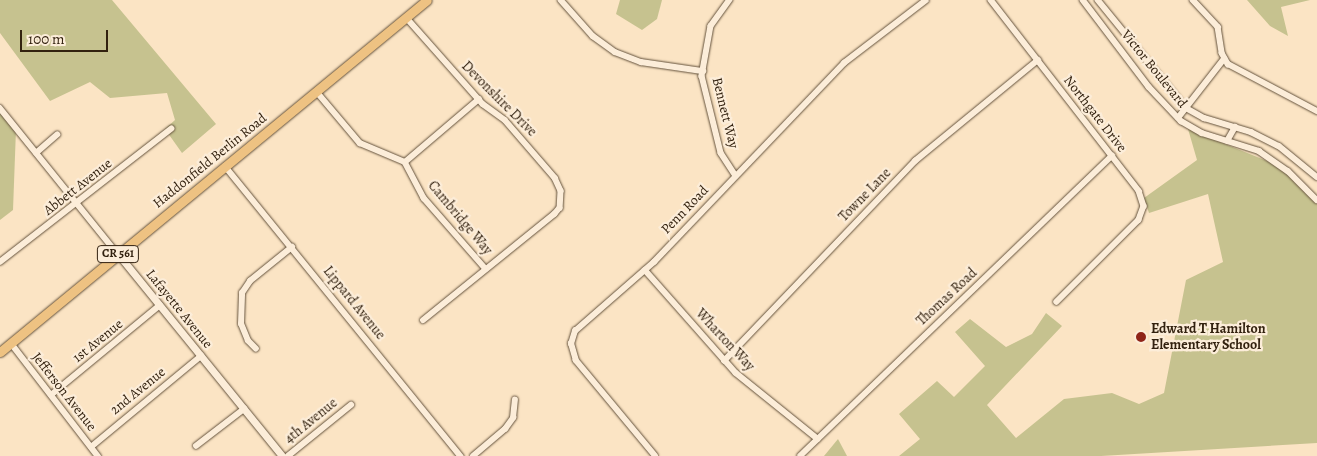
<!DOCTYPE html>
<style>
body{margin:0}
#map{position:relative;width:1317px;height:456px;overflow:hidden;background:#fbe4c4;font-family:Alegreya,serif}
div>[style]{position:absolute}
.green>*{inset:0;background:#c6c28f}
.roads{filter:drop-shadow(0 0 1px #64523c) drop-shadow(0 0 1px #64523c)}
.minor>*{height:5.5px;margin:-2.75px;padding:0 2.75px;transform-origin:2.75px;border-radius:2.75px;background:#fcedd9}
.tertiary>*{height:7px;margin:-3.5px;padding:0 3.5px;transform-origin:3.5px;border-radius:3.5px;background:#fcedd9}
.primary>*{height:9px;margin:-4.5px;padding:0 4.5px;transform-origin:4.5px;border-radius:4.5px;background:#eec282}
.dots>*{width:14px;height:14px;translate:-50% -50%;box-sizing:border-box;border:2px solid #fcedd9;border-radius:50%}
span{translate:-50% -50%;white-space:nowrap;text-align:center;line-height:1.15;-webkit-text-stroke:4.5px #fcedd9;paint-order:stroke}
.shield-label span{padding:1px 4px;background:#fcedd9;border:1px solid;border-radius:4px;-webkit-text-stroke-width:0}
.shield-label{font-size:12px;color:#32210f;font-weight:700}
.street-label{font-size:14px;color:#32210f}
.poi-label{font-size:14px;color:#32210f;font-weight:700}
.left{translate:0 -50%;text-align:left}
.scale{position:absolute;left:20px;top:30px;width:88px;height:22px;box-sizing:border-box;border:2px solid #32210f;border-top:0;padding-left:6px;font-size:15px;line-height:18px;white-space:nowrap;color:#32210f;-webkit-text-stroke:4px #fcedd9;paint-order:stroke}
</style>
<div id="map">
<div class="green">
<i style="clip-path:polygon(0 0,112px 0,216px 124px,182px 153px,165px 129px,175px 120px,167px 93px,110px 98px,90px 82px,50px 101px,0 33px)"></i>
<i style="clip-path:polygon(620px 0,662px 0,657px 19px,642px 30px,616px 14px)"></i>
<i style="clip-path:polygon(1247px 0,1310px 0,1281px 7px,1288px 36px,1270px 26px)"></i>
<i style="clip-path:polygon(0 110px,16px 129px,13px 210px,0 220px)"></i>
<i style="clip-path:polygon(1188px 129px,1282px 167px,1317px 203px,1317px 443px,1101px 456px,899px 456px,920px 439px,899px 414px,937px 381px,954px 397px,985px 366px,955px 332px,970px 319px,1006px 347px,1032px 334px,1046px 313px,1062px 326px,987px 405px,1016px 438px,1064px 399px,1112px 393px,1139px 404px,1164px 393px,1186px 280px,1223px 262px,1208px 194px,1149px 213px,1144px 198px,1197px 160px)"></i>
<i style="clip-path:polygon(838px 439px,847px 456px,824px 456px)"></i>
</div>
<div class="roads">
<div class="minor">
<i style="left:561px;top:0;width:48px;rotate:48.4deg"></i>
<i style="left:593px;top:36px;width:27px;rotate:36deg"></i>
<i style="left:615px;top:52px;width:28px;rotate:21deg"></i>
<i style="left:641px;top:62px;width:63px;rotate:8.3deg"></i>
<i style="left:730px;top:0;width:32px;rotate:126deg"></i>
<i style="left:711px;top:26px;width:51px;rotate:100.2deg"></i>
<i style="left:702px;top:76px;width:79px;rotate:76.1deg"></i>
<i style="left:721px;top:153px;width:27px;rotate:57deg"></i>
<i style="left:991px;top:0;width:242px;rotate:52.2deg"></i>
<i style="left:1139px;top:191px;width:16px;rotate:72deg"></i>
<i style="left:1144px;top:206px;width:15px;rotate:110deg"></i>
<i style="left:1139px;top:220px;width:116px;rotate:135deg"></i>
<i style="left:1083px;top:0;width:109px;rotate:52.8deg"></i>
<i style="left:1149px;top:87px;width:47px;rotate:46.7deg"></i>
<i style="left:1181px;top:121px;width:24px;rotate:30deg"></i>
<i style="left:1202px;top:133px;width:60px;rotate:17.5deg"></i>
<i style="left:1259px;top:151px;width:35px;rotate:35deg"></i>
<i style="left:1288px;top:171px;width:41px;rotate:45deg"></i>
<i style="left:1098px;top:0;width:139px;rotate:50.8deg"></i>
<i style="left:1186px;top:108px;width:21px;rotate:29deg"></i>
<i style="left:1204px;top:118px;width:49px;rotate:16.6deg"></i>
<i style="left:1251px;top:132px;width:31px;rotate:27deg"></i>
<i style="left:1279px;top:146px;width:49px;rotate:39.2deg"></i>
<i style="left:1193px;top:0;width:37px;rotate:47deg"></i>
<i style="left:1218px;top:27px;width:26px;rotate:81deg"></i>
<i style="left:1222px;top:53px;width:13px;rotate:61deg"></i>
<i style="left:1228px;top:64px;width:101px;rotate:27.8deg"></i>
<i style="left:406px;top:17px;width:116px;rotate:48.5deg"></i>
<i style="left:483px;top:104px;width:27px;rotate:36deg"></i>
<i style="left:505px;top:120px;width:77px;rotate:49.2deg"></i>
<i style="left:555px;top:178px;width:14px;rotate:65deg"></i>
<i style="left:561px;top:191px;width:17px;rotate:93deg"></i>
<i style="left:560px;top:208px;width:8px;rotate:130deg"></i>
<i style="left:555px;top:214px;width:169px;rotate:141deg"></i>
<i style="left:317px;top:92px;width:67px;rotate:49.9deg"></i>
<i style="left:360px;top:143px;width:49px;rotate:22.9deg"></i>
<i style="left:0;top:108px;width:188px;rotate:51.1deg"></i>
<i style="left:1178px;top:118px;width:75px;rotate:-52.1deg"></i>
<i style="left:1227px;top:141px;width:16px;rotate:-60deg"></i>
<i style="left:36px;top:153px;width:28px;rotate:-41deg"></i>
<i style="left:405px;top:162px;width:41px;rotate:62.2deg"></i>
<i style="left:424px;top:198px;width:94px;rotate:48.9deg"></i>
<i style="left:405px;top:162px;width:97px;rotate:-40.4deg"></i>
<i style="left:225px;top:166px;width:374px;rotate:50.9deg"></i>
<i style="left:0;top:262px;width:217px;rotate:-37.9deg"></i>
<i style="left:645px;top:270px;width:137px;rotate:48.5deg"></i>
<i style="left:736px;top:373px;width:105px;rotate:38.8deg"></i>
<i style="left:11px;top:343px;width:143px;rotate:52.4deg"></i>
<i style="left:256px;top:349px;width:11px;rotate:-135deg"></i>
<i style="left:248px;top:341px;width:18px;rotate:-112deg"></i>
<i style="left:241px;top:324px;width:31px;rotate:-88deg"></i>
<i style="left:242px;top:293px;width:14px;rotate:-56deg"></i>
<i style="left:250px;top:281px;width:54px;rotate:-39deg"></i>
<i style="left:724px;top:361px;width:277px;rotate:-46.3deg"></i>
<i style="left:915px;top:161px;width:159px;rotate:-39.4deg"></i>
<i style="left:51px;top:395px;width:141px;rotate:-39.5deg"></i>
<i style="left:196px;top:446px;width:61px;rotate:-37.6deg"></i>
<i style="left:91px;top:447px;width:143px;rotate:-39.6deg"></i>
<i style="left:288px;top:456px;width:81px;rotate:-39deg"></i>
<i style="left:473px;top:456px;width:42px;rotate:-40.2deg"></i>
<i style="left:505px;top:429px;width:14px;rotate:-54deg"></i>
<i style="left:513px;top:418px;width:18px;rotate:-84deg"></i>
<i style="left:655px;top:456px;width:124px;rotate:-129.7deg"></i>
<i style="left:576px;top:361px;width:18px;rotate:-106deg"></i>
<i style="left:571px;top:344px;width:14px;rotate:-73deg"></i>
<i style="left:575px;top:331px;width:105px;rotate:-41.1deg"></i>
<i style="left:654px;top:262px;width:275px;rotate:-46.3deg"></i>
<i style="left:844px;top:63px;width:103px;rotate:-37.5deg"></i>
<i style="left:800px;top:456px;width:433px;rotate:-43.9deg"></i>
</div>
<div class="tertiary">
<i style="left:118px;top:254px;width:260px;rotate:50.9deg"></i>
</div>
<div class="primary">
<i style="left:0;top:352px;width:553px;rotate:-39.5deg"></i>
</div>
</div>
<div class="dots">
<i style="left:1141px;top:337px;background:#8f2418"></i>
</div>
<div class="shield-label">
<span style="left:118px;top:254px">CR 561</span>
</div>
<div class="street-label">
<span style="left:1154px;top:69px;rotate:51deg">Victor Boulevard</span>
<span style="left:499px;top:99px;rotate:45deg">Devonshire Drive</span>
<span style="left:725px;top:113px;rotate:76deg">Bennett Way</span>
<span style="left:1095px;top:114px;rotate:52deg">Northgate Drive</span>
<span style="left:210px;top:161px;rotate:-39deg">Haddonfield Berlin Road</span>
<span style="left:78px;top:187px;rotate:-38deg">Abbett Avenue</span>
<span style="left:865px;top:195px;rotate:-46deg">Towne Lane</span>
<span style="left:685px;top:210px;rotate:-46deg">Penn Road</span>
<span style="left:460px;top:218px;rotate:50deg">Cambridge Way</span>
<span style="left:947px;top:297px;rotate:-43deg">Thomas Road</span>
<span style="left:354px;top:303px;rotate:51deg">Lippard Avenue</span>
<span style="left:179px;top:309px;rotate:51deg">Lafayette Avenue</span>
<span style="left:725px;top:340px;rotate:47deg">Wharton Way</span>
<span style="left:98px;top:341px;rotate:-39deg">1st Avenue</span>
<span style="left:138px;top:391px;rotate:-39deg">2nd Avenue</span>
<span style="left:64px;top:392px;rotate:52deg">Jefferson Avenue</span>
<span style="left:311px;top:421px;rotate:-39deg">4th Avenue</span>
</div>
<div class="poi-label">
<span class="left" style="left:1151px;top:337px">Edward T Hamilton<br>Elementary School</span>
</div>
<div class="scale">100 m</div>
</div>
